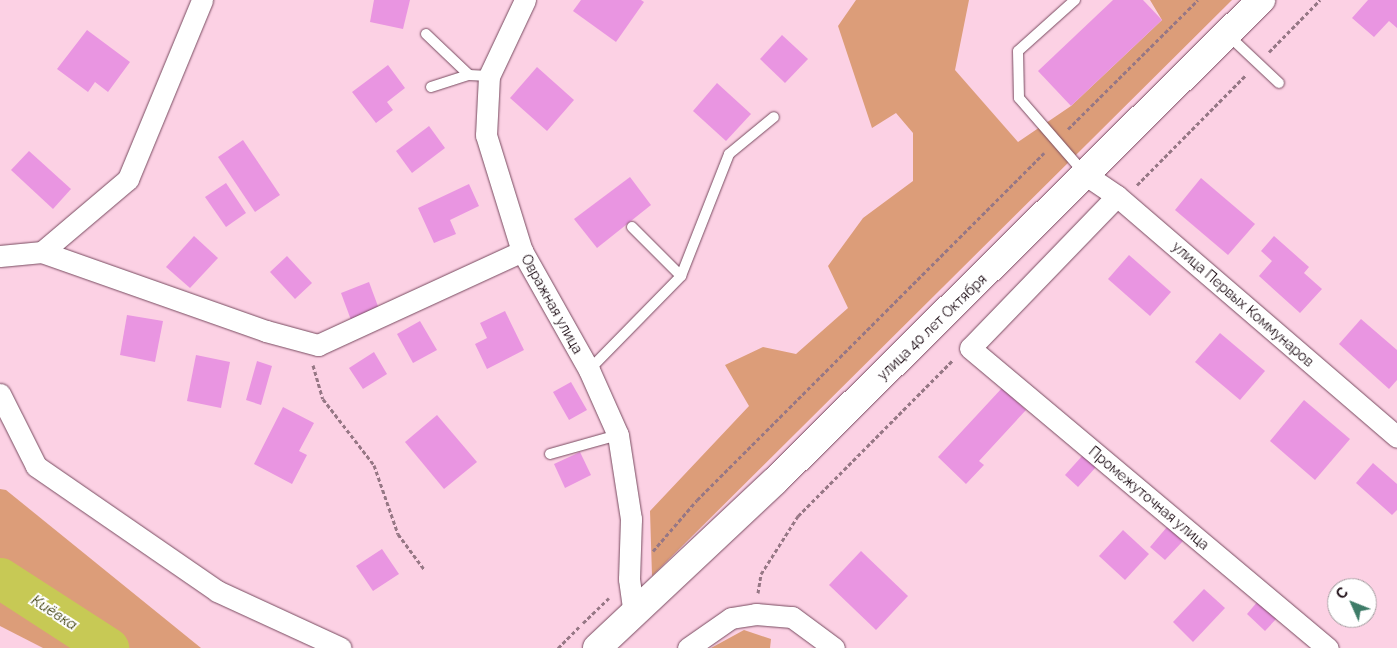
<!DOCTYPE html>
<meta charset="utf-8">
<style>
body{margin:0}
#map{position:relative;width:1397px;height:648px;overflow:hidden;background:#fcd1e4;font-family:Raleway,sans-serif}
div>[style]{position:absolute}
.green>*{inset:0;background:#dc9d79}
.river>*{height:41px;margin:-20.5px;padding:0 20.5px;transform-origin:20.5px;border-radius:20.5px;background:#c7c955}
.building>*{inset:0;background:#e995e1}
.path>*{height:3px;margin-top:-1.5px;transform-origin:0;background:repeating-linear-gradient(90deg,#967785 0 4px,transparent 0 6.5px)}
.roads{filter:drop-shadow(0 0 1px #784b60) drop-shadow(0 0 1px #784b60)}
.lane>*{height:10px;margin:-5px;padding:0 5px;transform-origin:5px;border-radius:5px;background:#fff}
.street>*{height:21px;margin:-10.5px;padding:0 10.5px;transform-origin:10.5px;border-radius:10.5px;background:#fff}
.secondary>*{height:28px;margin:-14px;padding:0 14px;transform-origin:14px;border-radius:14px;background:#fff}
span{translate:-50% -50%;white-space:nowrap;text-align:center;line-height:1.15;-webkit-text-stroke:4px #fff;paint-order:stroke}
.street-label{font-size:14px;color:#18070f}
.water-label{font-size:15px;color:#3d3e0c;font-style:italic}
.north{position:absolute;left:1327px;top:578px;width:50px;height:50px;box-sizing:border-box;background:#fff;border:1px solid #a39c9f;border-radius:50%;rotate:314deg;font-size:14px;font-weight:700;line-height:20px;text-align:center;color:#18070f}
.north::after{content:'';display:block;margin:auto;width:18px;height:22px;background:#3e7c68;clip-path:polygon(50% 0,100% 100%,50% 72%,0 100%)}
</style>
<div id="map">
<div class="green">
<i style="clip-path:polygon(856px 0,969px 0,955px 70px,1018px 142px,1071px 106px,1162px 20px,1150px 0,1232px 0,652px 576px,650px 511px,749px 406px,725px 365px,763px 347px,796px 354px,848px 308px,828px 266px,863px 218px,913px 181px,913px 133px,896px 113px,872px 128px,838px 26px)"></i>
<i style="clip-path:polygon(0 489px,6px 490px,201px 648px,43px 648px,0 626px)"></i>
<i style="clip-path:polygon(744px 630px,771px 639px,770px 648px,711px 648px)"></i>
</div>
<div class="river">
<i style="left:0;top:578px;width:129px;rotate:32.9deg"></i>
</div>
<div class="building">
<i style="clip-path:polygon(374px 0,410px 0,403px 29px,370px 22px)"></i>
<i style="clip-path:polygon(581px 0,641px 0,644px 2px,616px 42px,573px 11px)"></i>
<i style="clip-path:polygon(1113px 0,1143px 0,1162px 20px,1071px 106px,1038px 71px)"></i>
<i style="clip-path:polygon(1368px 0,1397px 0,1397px 28px,1389px 21px,1374px 37px,1352px 18px)"></i>
<i style="clip-path:polygon(87px 30px,130px 62px,108px 92px,95px 82px,88px 92px,57px 69px)"></i>
<i style="clip-path:polygon(782px 35px,808px 59px,785px 83px,760px 59px)"></i>
<i style="clip-path:polygon(388px 65px,405px 88px,387px 102px,393px 110px,376px 123px,352px 92px)"></i>
<i style="clip-path:polygon(537px 67px,574px 100px,547px 131px,510px 98px)"></i>
<i style="clip-path:polygon(717px 83px,751px 114px,726px 141px,693px 111px)"></i>
<i style="clip-path:polygon(429px 126px,445px 148px,412px 173px,396px 151px)"></i>
<i style="clip-path:polygon(243px 140px,280px 195px,255px 212px,218px 157px)"></i>
<i style="clip-path:polygon(29px 151px,71px 189px,53px 209px,11px 170px)"></i>
<i style="clip-path:polygon(630px 177px,651px 205px,597px 248px,574px 219px)"></i>
<i style="clip-path:polygon(1201px 178px,1255px 224px,1228px 255px,1175px 210px)"></i>
<i style="clip-path:polygon(226px 183px,246px 213px,226px 227px,205px 197px)"></i>
<i style="clip-path:polygon(469px 184px,479px 206px,450px 220px,456px 234px,434px 243px,418px 208px)"></i>
<i style="clip-path:polygon(194px 236px,218px 258px,190px 288px,166px 267px)"></i>
<i style="clip-path:polygon(1274px 236px,1309px 267px,1304px 273px,1322px 289px,1300px 313px,1259px 276px,1272px 261px,1261px 251px)"></i>
<i style="clip-path:polygon(1129px 255px,1171px 292px,1150px 316px,1108px 279px)"></i>
<i style="clip-path:polygon(287px 256px,312px 283px,295px 299px,270px 272px)"></i>
<i style="clip-path:polygon(369px 282px,379px 309px,351px 320px,341px 293px)"></i>
<i style="clip-path:polygon(505px 311px,524px 350px,487px 369px,475px 344px,487px 338px,480px 323px)"></i>
<i style="clip-path:polygon(127px 315px,163px 321px,155px 362px,120px 355px)"></i>
<i style="clip-path:polygon(1361px 319px,1397px 350px,1397px 380px,1389px 389px,1339px 344px)"></i>
<i style="clip-path:polygon(420px 321px,437px 350px,413px 363px,397px 334px)"></i>
<i style="clip-path:polygon(1220px 333px,1265px 371px,1240px 400px,1195px 362px)"></i>
<i style="clip-path:polygon(374px 352px,387px 374px,363px 389px,349px 368px)"></i>
<i style="clip-path:polygon(196px 355px,230px 362px,221px 408px,187px 401px)"></i>
<i style="clip-path:polygon(257px 361px,272px 366px,261px 405px,246px 400px)"></i>
<i style="clip-path:polygon(571px 382px,587px 410px,569px 420px,553px 392px)"></i>
<i style="clip-path:polygon(1002px 388px,1026px 410px,979px 461px,984px 465px,966px 484px,938px 457px)"></i>
<i style="clip-path:polygon(1304px 400px,1350px 439px,1315px 480px,1270px 441px)"></i>
<i style="clip-path:polygon(283px 407px,314px 423px,299px 451px,307px 455px,292px 484px,254px 464px)"></i>
<i style="clip-path:polygon(437px 415px,477px 462px,444px 489px,405px 442px)"></i>
<i style="clip-path:polygon(580px 452px,591px 475px,565px 488px,554px 464px)"></i>
<i style="clip-path:polygon(1083px 455px,1096px 467px,1078px 487px,1065px 475px)"></i>
<i style="clip-path:polygon(1373px 463px,1397px 484px,1397px 510px,1392px 515px,1356px 483px)"></i>
<i style="clip-path:polygon(1167px 527px,1183px 541px,1165px 560px,1150px 547px)"></i>
<i style="clip-path:polygon(1123px 530px,1149px 554px,1125px 580px,1099px 556px)"></i>
<i style="clip-path:polygon(382px 549px,399px 574px,373px 591px,356px 566px)"></i>
<i style="clip-path:polygon(861px 551px,908px 596px,876px 630px,829px 585px)"></i>
<i style="clip-path:polygon(1204px 589px,1225px 608px,1193px 642px,1173px 622px)"></i>
<i style="clip-path:polygon(1258px 601px,1277px 618px,1265px 631px,1247px 614px)"></i>
</div>
<div class="path">
<i style="left:1269px;top:52px;width:73px;rotate:-45.6deg"></i>
<i style="left:1068px;top:129px;width:183px;rotate:-44.8deg"></i>
<i style="left:1137px;top:185px;width:156px;rotate:-45.3deg"></i>
<i style="left:313px;top:365px;width:35px;rotate:74deg"></i>
<i style="left:323px;top:399px;width:83px;rotate:52.3deg"></i>
<i style="left:374px;top:465px;width:73px;rotate:70.8deg"></i>
<i style="left:398px;top:534px;width:44px;rotate:53.4deg"></i>
<i style="left:653px;top:551px;width:67px;rotate:-49.2deg"></i>
<i style="left:697px;top:500px;width:491px;rotate:-45deg"></i>
<i style="left:758px;top:593px;width:19px;rotate:-81deg"></i>
<i style="left:761px;top:574px;width:69px;rotate:-57.5deg"></i>
<i style="left:798px;top:516px;width:220px;rotate:-45.2deg"></i>
<i style="left:583px;top:623px;width:36px;rotate:-44deg"></i>
<i style="left:558px;top:648px;width:30px;rotate:-45deg"></i>
</div>
<div class="roads">
<div class="lane">
<i style="left:1075px;top:0;width:76px;rotate:138.2deg"></i>
<i style="left:1018px;top:51px;width:47px;rotate:88.8deg"></i>
<i style="left:1019px;top:98px;width:101px;rotate:49deg"></i>
<i style="left:426px;top:34px;width:59px;rotate:43.6deg"></i>
<i style="left:1228px;top:35px;width:70px;rotate:43.3deg"></i>
<i style="left:431px;top:87px;width:40px;rotate:-18deg"></i>
<i style="left:469px;top:75px;width:20px;rotate:3deg"></i>
<i style="left:632px;top:227px;width:69px;rotate:45deg"></i>
<i style="left:589px;top:370px;width:132px;rotate:-45.6deg"></i>
<i style="left:681px;top:276px;width:131px;rotate:-68.5deg"></i>
<i style="left:729px;top:154px;width:58px;rotate:-39.4deg"></i>
<i style="left:550px;top:454px;width:71px;rotate:-15.6deg"></i>
</div>
<div class="street">
<i style="left:525px;top:0;width:84px;rotate:115.3deg"></i>
<i style="left:489px;top:76px;width:59px;rotate:92.9deg"></i>
<i style="left:486px;top:135px;width:121px;rotate:72.8deg"></i>
<i style="left:522px;top:251px;width:137px;rotate:60.6deg"></i>
<i style="left:589px;top:370px;width:71px;rotate:66deg"></i>
<i style="left:618px;top:435px;width:85px;rotate:81.2deg"></i>
<i style="left:631px;top:519px;width:60px;rotate:91.9deg"></i>
<i style="left:629px;top:579px;width:34px;rotate:82deg"></i>
<i style="left:1086px;top:175px;width:37px;rotate:34deg"></i>
<i style="left:1117px;top:196px;width:369px;rotate:40.7deg"></i>
<i style="left:1117px;top:196px;width:211px;rotate:134deg"></i>
<i style="left:970px;top:348px;width:467px;rotate:40deg"></i>
<i style="left:42px;top:252px;width:113px;rotate:-40.3deg"></i>
<i style="left:128px;top:179px;width:194px;rotate:-67.5deg"></i>
<i style="left:0;top:256px;width:42px;rotate:-5.4deg"></i>
<i style="left:42px;top:252px;width:238px;rotate:19.4deg"></i>
<i style="left:266px;top:331px;width:54px;rotate:15.1deg"></i>
<i style="left:318px;top:345px;width:225px;rotate:-24.7deg"></i>
<i style="left:0;top:394px;width:80px;rotate:63.4deg"></i>
<i style="left:36px;top:466px;width:220px;rotate:34.6deg"></i>
<i style="left:217px;top:591px;width:136px;rotate:24.7deg"></i>
<i style="left:688px;top:648px;width:52px;rotate:-34.9deg"></i>
<i style="left:731px;top:618px;width:25px;rotate:-9deg"></i>
<i style="left:756px;top:614px;width:36px;rotate:5deg"></i>
<i style="left:792px;top:617px;width:52px;rotate:36.4deg"></i>
</div>
<div class="secondary">
<i style="left:597px;top:648px;width:244px;rotate:-43.2deg"></i>
<i style="left:775px;top:481px;width:684px;rotate:-44.7deg"></i>
</div>
</div>
<div class="street-label">
<span style="left:552px;top:304px;rotate:61deg">Овражная улица</span>
<span style="left:1243px;top:304px;rotate:41deg">улица Первых Коммунаров</span>
<span style="left:932px;top:327px;rotate:-44deg">улица 40 лет Октября</span>
<span style="left:1149px;top:498px;rotate:40deg">Промежуточная улица</span>
</div>
<div class="water-label">
<span style="left:54px;top:613px;rotate:33deg">Киёвка</span>
</div>
<div class="north">С</div>
</div>
